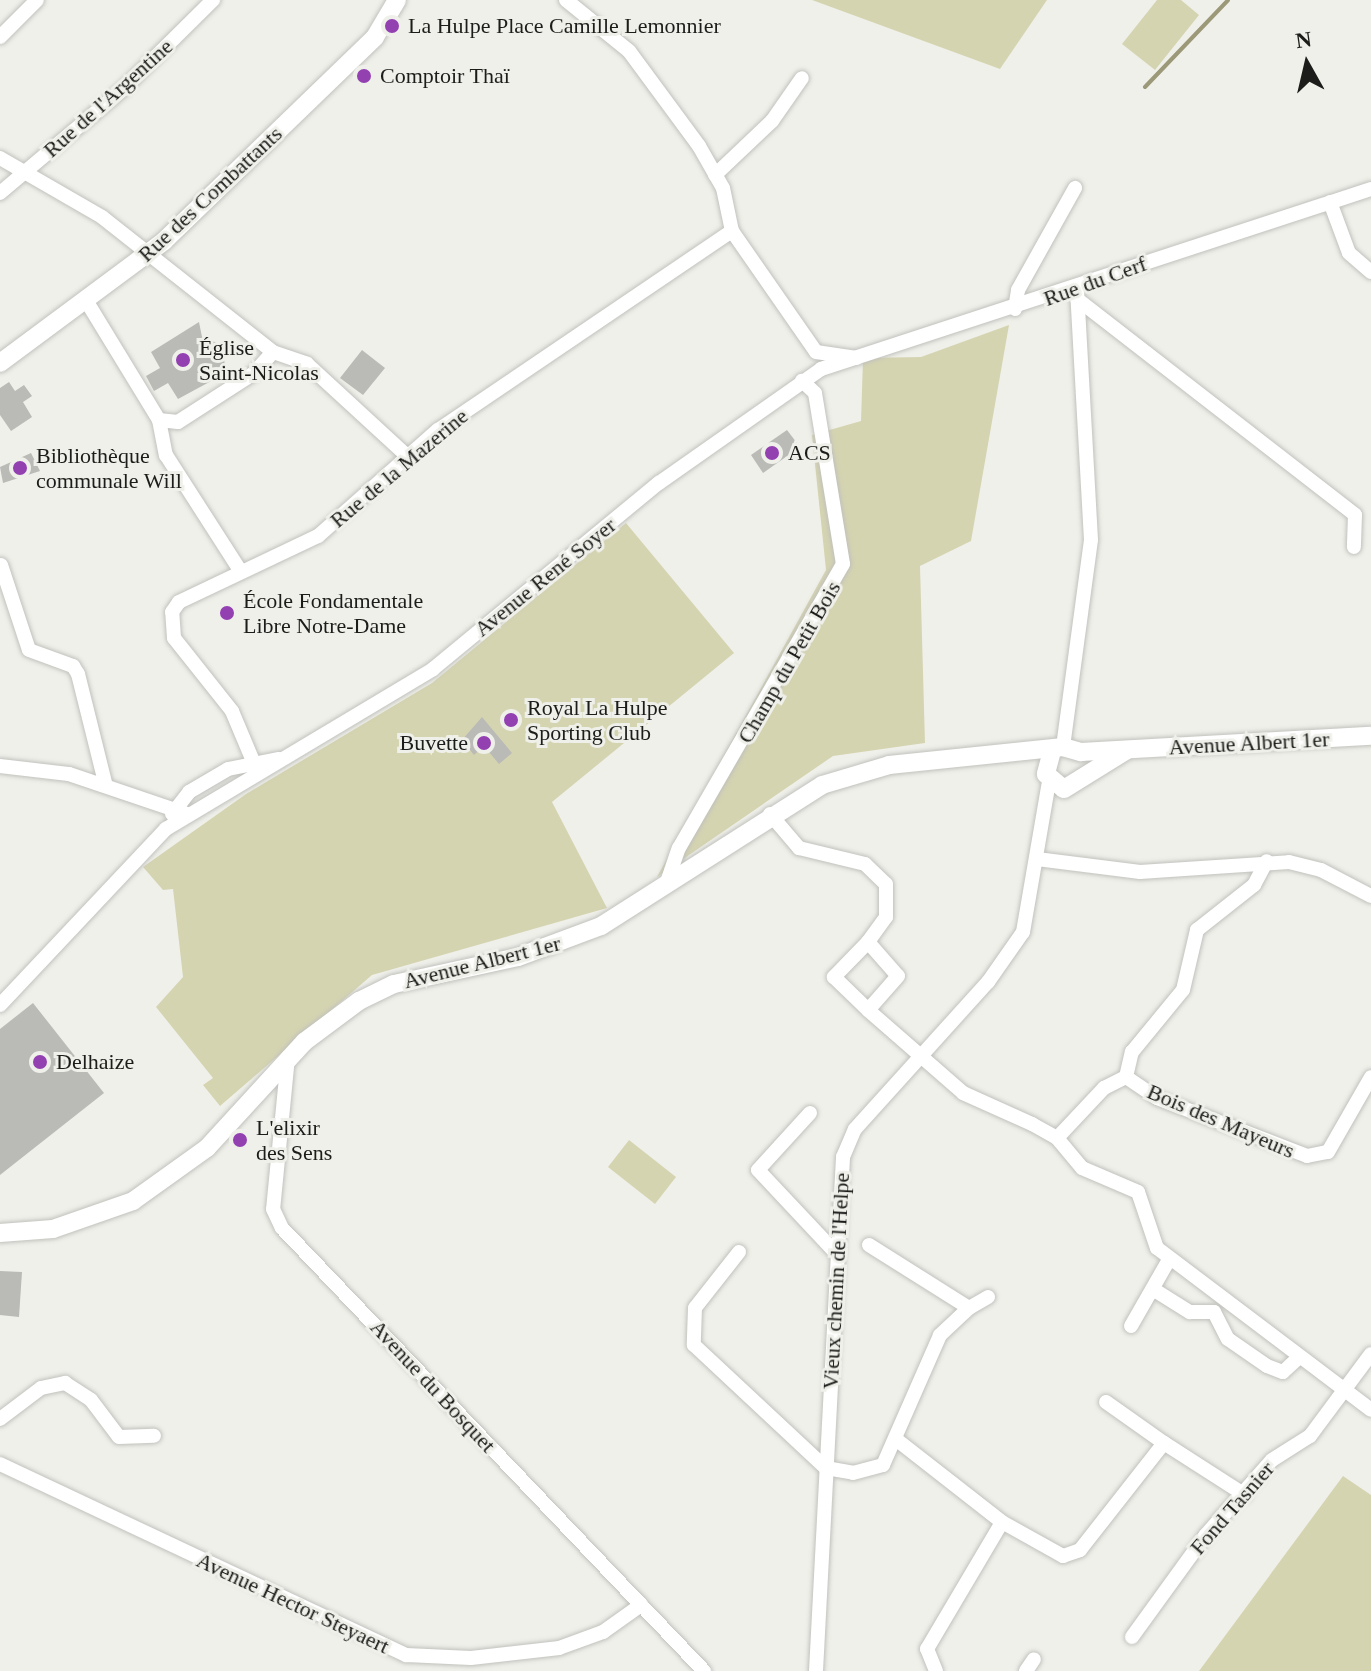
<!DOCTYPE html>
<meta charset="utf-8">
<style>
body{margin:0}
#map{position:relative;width:1371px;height:1671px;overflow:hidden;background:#f0f0eb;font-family:Georgia,serif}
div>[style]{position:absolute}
.green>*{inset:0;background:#d5d4b1}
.stream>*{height:4px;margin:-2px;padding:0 2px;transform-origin:2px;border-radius:2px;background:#9b9978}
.building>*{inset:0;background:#babab6}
.roads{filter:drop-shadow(0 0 2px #c1c1bd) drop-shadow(0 0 2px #c1c1bd)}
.minor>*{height:14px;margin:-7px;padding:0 7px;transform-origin:7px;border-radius:7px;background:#fff}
.major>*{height:18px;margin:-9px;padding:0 9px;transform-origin:9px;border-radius:9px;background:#fff}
.dots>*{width:22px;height:22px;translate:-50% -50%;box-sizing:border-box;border:4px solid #f0f0eb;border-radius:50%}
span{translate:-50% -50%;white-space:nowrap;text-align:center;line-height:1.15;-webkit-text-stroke:6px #f0f0eb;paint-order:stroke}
.poi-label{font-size:22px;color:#1c1c1a}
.left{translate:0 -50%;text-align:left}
.right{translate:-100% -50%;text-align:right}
.street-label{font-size:22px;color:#1c1c1a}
.north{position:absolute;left:1267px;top:24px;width:80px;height:80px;-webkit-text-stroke:6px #f0f0eb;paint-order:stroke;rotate:352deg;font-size:22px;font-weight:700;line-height:32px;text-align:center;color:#1c1c1a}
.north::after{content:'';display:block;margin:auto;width:28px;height:36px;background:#1c1c1a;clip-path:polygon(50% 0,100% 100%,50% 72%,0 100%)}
</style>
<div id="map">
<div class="green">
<i style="clip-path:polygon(812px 0,1047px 0,1000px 69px)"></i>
<i style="clip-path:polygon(1157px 0,1181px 0,1199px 15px,1155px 70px,1122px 44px)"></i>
<i style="clip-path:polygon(1009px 325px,971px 541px,920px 566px,925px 743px,833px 756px,657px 877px,826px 570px,812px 435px,861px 421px,863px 358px,921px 357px)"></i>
<i style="clip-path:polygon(626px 523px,734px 653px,552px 802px,607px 908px,372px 975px,220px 1106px,203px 1085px,213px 1078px,156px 1007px,183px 977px,173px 889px,163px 890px,143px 867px,246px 794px,432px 683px)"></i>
<i style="clip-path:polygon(629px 1140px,676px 1177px,655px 1204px,608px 1167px)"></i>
<i style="clip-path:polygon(1343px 1476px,1371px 1495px,1371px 1671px,1199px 1671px)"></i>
</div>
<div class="stream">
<i style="left:1145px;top:87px;width:120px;rotate:-46.3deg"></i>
</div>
<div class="building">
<i style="clip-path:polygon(199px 322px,202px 337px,222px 345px,226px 373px,178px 399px,168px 383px,154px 391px,146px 376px,160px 368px,151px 352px)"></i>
<i style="clip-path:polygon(362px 350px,385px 368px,363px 395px,340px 378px)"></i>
<i style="clip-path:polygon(9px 382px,15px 391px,24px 385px,32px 396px,23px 402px,32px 417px,11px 431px,0 415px,0 388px)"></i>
<i style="clip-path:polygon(787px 430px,800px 447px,763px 473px,751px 455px)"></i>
<i style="clip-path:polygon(31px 453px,40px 471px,3px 483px,0 467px)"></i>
<i style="clip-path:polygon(482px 717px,512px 753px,499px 764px,484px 746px,474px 755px,462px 740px)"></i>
<i style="clip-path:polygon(33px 1003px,104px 1093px,0 1175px,0 1029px)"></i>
<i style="clip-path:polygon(0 1271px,22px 1272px,19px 1317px,0 1315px)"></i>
</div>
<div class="roads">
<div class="minor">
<i style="left:566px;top:0;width:81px;rotate:39deg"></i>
<i style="left:629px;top:51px;width:118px;rotate:53.6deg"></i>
<i style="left:699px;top:146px;width:48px;rotate:60.3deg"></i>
<i style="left:723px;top:188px;width:44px;rotate:78.2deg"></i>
<i style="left:732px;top:231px;width:147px;rotate:55.2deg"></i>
<i style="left:0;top:37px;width:52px;rotate:-45deg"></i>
<i style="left:0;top:158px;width:118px;rotate:30deg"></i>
<i style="left:102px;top:217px;width:218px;rotate:38.3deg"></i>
<i style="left:273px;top:352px;width:36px;rotate:19deg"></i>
<i style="left:307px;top:364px;width:137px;rotate:42.6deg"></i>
<i style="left:715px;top:175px;width:79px;rotate:-43.5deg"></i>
<i style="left:772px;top:121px;width:52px;rotate:-55.1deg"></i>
<i style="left:0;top:193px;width:161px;rotate:-40.2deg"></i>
<i style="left:123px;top:89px;width:127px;rotate:-44.7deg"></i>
<i style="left:1330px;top:202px;width:54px;rotate:69.6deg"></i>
<i style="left:1349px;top:253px;width:29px;rotate:41deg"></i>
<i style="left:1077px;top:299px;width:352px;rotate:37.8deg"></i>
<i style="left:1355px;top:515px;width:32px;rotate:92deg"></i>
<i style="left:87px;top:302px;width:138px;rotate:58.6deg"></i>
<i style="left:159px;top:420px;width:36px;rotate:79deg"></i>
<i style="left:166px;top:455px;width:139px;rotate:57.3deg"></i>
<i style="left:1015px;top:309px;width:19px;rotate:-81deg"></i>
<i style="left:1018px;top:290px;width:117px;rotate:-60.8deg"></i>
<i style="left:816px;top:352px;width:41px;rotate:8.3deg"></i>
<i style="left:821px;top:369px;width:579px;rotate:-18.12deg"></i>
<i style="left:159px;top:420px;width:19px;rotate:6deg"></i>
<i style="left:178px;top:422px;width:90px;rotate:-32.8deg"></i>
<i style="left:254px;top:373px;width:28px;rotate:-48deg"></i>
<i style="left:1px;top:565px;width:89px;rotate:71.8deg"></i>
<i style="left:29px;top:650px;width:47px;rotate:20deg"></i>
<i style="left:73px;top:666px;width:9px;rotate:58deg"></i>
<i style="left:78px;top:674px;width:115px;rotate:76deg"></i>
<i style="left:1063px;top:747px;width:209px;rotate:-82.3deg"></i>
<i style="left:1091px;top:540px;width:250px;rotate:-93.2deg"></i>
<i style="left:0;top:766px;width:69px;rotate:6.6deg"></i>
<i style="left:69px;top:774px;width:125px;rotate:18.7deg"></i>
<i style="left:258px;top:773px;width:67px;rotate:-112.8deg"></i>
<i style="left:232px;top:711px;width:93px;rotate:-128.5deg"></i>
<i style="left:174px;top:638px;width:26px;rotate:-94deg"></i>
<i style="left:172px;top:612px;width:12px;rotate:-55deg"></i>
<i style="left:179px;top:602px;width:154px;rotate:-25.4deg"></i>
<i style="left:318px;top:536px;width:160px;rotate:-41.5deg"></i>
<i style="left:438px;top:430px;width:355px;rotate:-34.1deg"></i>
<i style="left:172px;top:814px;width:28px;rotate:-52deg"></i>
<i style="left:189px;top:792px;width:45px;rotate:-30.5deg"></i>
<i style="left:228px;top:769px;width:52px;rotate:-11.1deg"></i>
<i style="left:770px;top:814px;width:45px;rotate:49.5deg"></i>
<i style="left:799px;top:848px;width:68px;rotate:13.6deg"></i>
<i style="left:865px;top:864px;width:29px;rotate:44deg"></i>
<i style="left:886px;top:884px;width:33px;rotate:90deg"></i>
<i style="left:886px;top:917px;width:31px;rotate:126deg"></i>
<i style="left:868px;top:942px;width:45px;rotate:48.6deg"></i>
<i style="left:898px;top:976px;width:45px;rotate:131.4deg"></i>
<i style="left:868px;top:1010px;width:126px;rotate:41.1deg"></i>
<i style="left:963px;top:1093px;width:76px;rotate:24.2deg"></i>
<i style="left:1032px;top:1124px;width:29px;rotate:29deg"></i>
<i style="left:1057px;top:1138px;width:39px;rotate:50deg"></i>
<i style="left:1082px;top:1168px;width:61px;rotate:23.2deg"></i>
<i style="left:1138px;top:1192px;width:59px;rotate:71.3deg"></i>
<i style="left:1157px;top:1248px;width:268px;rotate:37.1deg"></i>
<i style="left:1037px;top:859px;width:104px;rotate:7.2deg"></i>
<i style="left:1140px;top:872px;width:149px;rotate:-3.8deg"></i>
<i style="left:1289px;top:862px;width:33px;rotate:14deg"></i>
<i style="left:1321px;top:870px;width:56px;rotate:27.5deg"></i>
<i style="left:666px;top:885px;width:39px;rotate:-71deg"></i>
<i style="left:679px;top:848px;width:328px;rotate:-60deg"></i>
<i style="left:843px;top:564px;width:173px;rotate:-99.3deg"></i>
<i style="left:815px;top:393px;width:18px;rotate:-137deg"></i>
<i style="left:868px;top:942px;width:49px;rotate:134.2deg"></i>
<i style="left:834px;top:977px;width:47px;rotate:44.1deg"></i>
<i style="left:0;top:1005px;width:242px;rotate:-46.7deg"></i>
<i style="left:166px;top:829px;width:311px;rotate:-30.9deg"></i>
<i style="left:433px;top:669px;width:293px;rotate:-39.5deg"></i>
<i style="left:659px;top:483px;width:198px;rotate:-35.1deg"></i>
<i style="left:288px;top:1057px;width:153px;rotate:95.6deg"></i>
<i style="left:273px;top:1209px;width:21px;rotate:65deg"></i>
<i style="left:282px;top:1228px;width:612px;rotate:46.39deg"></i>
<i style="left:1126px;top:1077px;width:37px;rotate:34deg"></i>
<i style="left:1157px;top:1098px;width:161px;rotate:21.1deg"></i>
<i style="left:1307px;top:1156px;width:21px;rotate:-11deg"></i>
<i style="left:1328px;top:1152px;width:86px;rotate:-60.2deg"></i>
<i style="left:810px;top:1113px;width:77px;rotate:132.4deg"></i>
<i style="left:758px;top:1170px;width:114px;rotate:46.8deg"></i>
<i style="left:1057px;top:1138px;width:69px;rotate:-46.8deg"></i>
<i style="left:1104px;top:1088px;width:25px;rotate:-27deg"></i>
<i style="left:1126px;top:1077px;width:26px;rotate:-77deg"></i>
<i style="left:1132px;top:1052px;width:80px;rotate:-50.6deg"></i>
<i style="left:1183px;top:990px;width:62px;rotate:-76.9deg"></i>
<i style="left:1197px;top:930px;width:73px;rotate:-38.3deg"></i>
<i style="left:1254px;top:885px;width:27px;rotate:-62deg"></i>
<i style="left:869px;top:1245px;width:118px;rotate:32.2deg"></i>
<i style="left:969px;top:1308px;width:22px;rotate:-30deg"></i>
<i style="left:739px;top:1252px;width:71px;rotate:128.2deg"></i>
<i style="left:695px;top:1308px;width:37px;rotate:92deg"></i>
<i style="left:694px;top:1345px;width:180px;rotate:43deg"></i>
<i style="left:826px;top:1468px;width:27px;rotate:10deg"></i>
<i style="left:853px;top:1473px;width:31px;rotate:-15deg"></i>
<i style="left:883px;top:1465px;width:142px;rotate:-66.3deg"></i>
<i style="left:940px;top:1335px;width:40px;rotate:-43deg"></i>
<i style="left:1156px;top:1291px;width:40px;rotate:32deg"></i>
<i style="left:1190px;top:1312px;width:24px"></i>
<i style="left:1214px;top:1312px;width:30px;rotate:63deg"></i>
<i style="left:1228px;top:1339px;width:47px;rotate:34.7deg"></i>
<i style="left:1267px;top:1366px;width:17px;rotate:21deg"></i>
<i style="left:1283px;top:1372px;width:19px;rotate:-43deg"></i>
<i style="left:1131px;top:1326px;width:78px;rotate:-60.2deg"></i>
<i style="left:1106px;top:1402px;width:71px;rotate:35.3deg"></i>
<i style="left:0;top:1419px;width:51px;rotate:-37.1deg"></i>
<i style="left:41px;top:1388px;width:25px;rotate:-12deg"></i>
<i style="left:65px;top:1383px;width:31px;rotate:33deg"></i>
<i style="left:91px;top:1400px;width:46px;rotate:52.9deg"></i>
<i style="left:119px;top:1437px;width:35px;rotate:-2deg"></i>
<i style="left:897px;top:1440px;width:133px;rotate:38deg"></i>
<i style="left:1002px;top:1522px;width:70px;rotate:29.1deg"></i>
<i style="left:1063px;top:1556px;width:18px;rotate:-19deg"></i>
<i style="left:1080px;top:1550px;width:136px;rotate:-51.9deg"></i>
<i style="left:1164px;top:1443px;width:96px;rotate:32.7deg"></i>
<i style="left:0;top:1464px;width:449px;rotate:25.2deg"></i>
<i style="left:406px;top:1655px;width:65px;rotate:2.6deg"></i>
<i style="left:471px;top:1658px;width:89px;rotate:-6.5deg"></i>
<i style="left:559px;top:1648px;width:47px;rotate:-20deg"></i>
<i style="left:603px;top:1632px;width:47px;rotate:-35.4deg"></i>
<i style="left:1132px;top:1637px;width:125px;rotate:-54.1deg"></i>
<i style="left:1205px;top:1536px;width:101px;rotate:-48.6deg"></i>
<i style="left:1272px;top:1460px;width:45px;rotate:-32.3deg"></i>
<i style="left:1310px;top:1436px;width:102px;rotate:-53.4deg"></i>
<i style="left:816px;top:1671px;width:515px;rotate:-86.99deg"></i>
<i style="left:843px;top:1157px;width:30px;rotate:-67deg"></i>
<i style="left:855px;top:1129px;width:198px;rotate:-47.9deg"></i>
<i style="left:988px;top:982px;width:61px;rotate:-55deg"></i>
<i style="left:1023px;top:932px;width:153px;rotate:-80.2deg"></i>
<i style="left:936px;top:1671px;width:24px;rotate:-112deg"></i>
<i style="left:927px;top:1649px;width:147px;rotate:-59.4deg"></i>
<i style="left:1026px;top:1671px;width:14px;rotate:-56deg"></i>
</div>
<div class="major">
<i style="left:0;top:363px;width:204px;rotate:-36.6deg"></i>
<i style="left:164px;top:241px;width:293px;rotate:-44deg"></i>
<i style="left:375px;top:37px;width:43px;rotate:-59.3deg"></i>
<i style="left:1052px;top:751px;width:24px;rotate:105deg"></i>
<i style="left:1046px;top:774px;width:23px;rotate:40deg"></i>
<i style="left:1064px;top:789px;width:74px;rotate:-31.8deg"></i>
<i style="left:0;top:1233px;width:53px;rotate:-4.3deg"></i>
<i style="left:53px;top:1229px;width:85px;rotate:-19.3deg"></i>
<i style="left:133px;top:1201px;width:91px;rotate:-35.6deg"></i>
<i style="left:207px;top:1148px;width:144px;rotate:-47.5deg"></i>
<i style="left:304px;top:1042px;width:69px;rotate:-36.7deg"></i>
<i style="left:359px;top:1001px;width:39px;rotate:-26deg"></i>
<i style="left:394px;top:984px;width:127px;rotate:-12.3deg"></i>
<i style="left:518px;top:957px;width:89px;rotate:-20.5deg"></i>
<i style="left:601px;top:926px;width:262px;rotate:-32.5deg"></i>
<i style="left:822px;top:785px;width:70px;rotate:-16.6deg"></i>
<i style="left:889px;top:765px;width:175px;rotate:-5.9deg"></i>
<i style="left:1063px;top:747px;width:19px;rotate:16deg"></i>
<i style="left:1081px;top:752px;width:290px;rotate:-3.2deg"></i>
</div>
</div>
<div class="dots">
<i style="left:392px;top:26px;background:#9341b1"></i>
<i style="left:364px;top:76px;background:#9341b1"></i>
<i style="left:183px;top:360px;background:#9341b1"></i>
<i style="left:772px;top:453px;background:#9341b1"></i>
<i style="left:20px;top:468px;background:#9341b1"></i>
<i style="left:227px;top:613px;background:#9341b1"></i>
<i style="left:511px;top:720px;background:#9341b1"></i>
<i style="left:484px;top:743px;background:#9341b1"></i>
<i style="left:40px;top:1062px;background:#9341b1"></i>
<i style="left:240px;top:1140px;background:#9341b1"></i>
</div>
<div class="poi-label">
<span class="left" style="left:408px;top:26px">La Hulpe Place Camille Lemonnier</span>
<span class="left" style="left:380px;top:76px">Comptoir Thaï</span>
<span class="left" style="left:199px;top:360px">Église<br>Saint-Nicolas</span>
<span class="left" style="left:788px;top:453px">ACS</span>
<span class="left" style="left:36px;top:468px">Bibliothèque<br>communale Will</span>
<span class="left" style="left:243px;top:613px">École Fondamentale<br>Libre Notre-Dame</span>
<span class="left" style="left:527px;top:720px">Royal La Hulpe<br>Sporting Club</span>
<span class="right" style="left:468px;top:743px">Buvette</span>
<span class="left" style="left:56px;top:1062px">Delhaize</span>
<span class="left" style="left:256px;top:1140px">L'elixir<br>des Sens</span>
</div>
<div class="street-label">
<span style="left:108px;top:98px;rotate:-42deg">Rue de l'Argentine</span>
<span style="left:210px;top:194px;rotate:-43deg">Rue des Combattants</span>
<span style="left:1095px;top:281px;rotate:-20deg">Rue du Cerf</span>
<span style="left:399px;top:468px;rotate:-40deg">Rue de la Mazerine</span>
<span style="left:545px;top:577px;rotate:-39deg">Avenue René Soyer</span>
<span style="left:789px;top:662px;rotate:-60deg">Champ du Petit Bois</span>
<span style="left:1249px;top:743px;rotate:-3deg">Avenue Albert 1er</span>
<span style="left:482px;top:962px;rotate:-14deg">Avenue Albert 1er</span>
<span style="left:1221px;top:1121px;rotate:23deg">Bois des Mayeurs</span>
<span style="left:836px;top:1281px;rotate:-87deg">Vieux chemin de l'Helpe</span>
<span style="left:433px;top:1386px;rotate:47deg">Avenue du Bosquet</span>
<span style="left:1232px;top:1508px;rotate:-49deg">Fond Tasnier</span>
<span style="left:293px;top:1603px;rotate:25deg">Avenue Hector Steyaert</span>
</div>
<div class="north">N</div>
</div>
